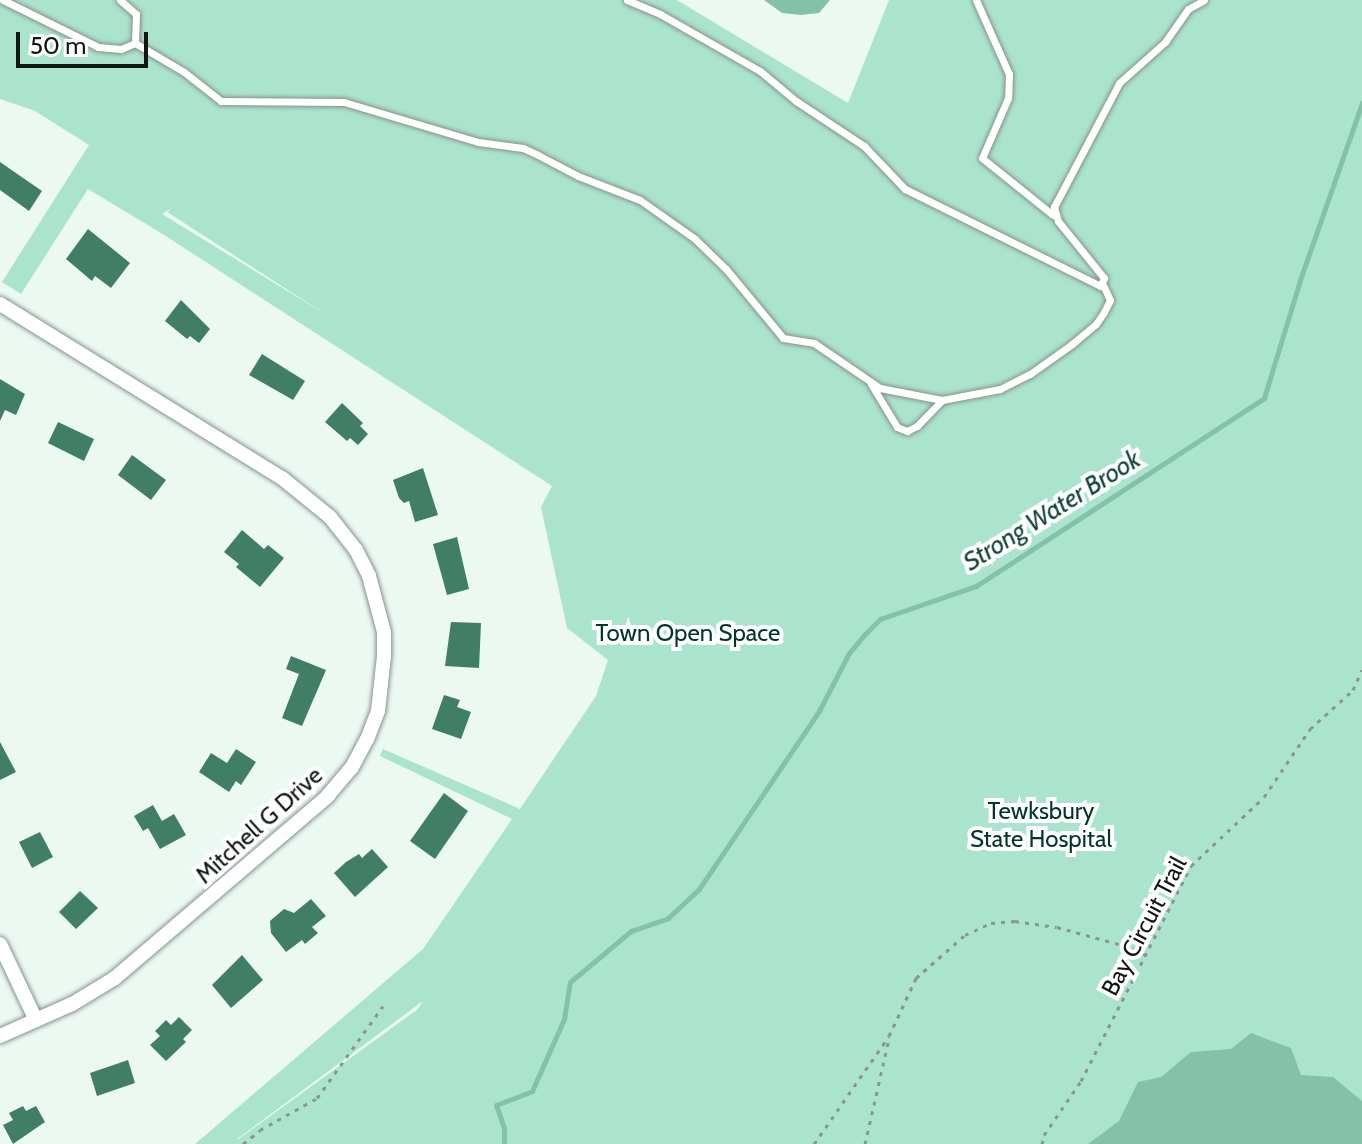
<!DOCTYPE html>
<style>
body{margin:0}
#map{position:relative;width:1362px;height:1144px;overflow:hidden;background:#ebf9f2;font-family:Cabin,sans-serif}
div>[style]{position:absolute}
.green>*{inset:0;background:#abe4cc}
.water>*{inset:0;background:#83c2a9}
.stream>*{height:5px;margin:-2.5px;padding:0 2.5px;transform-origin:2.5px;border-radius:2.5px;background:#83c2a9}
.building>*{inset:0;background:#407e67}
.path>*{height:3px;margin-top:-1.5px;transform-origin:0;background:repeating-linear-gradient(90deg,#8a9490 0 4px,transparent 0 10px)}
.roads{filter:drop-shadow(0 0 2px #86938d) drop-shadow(0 0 2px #86938d)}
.lane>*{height:7px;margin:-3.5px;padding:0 3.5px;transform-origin:3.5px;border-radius:3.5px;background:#fff}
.street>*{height:14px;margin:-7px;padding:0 7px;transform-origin:7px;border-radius:7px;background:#fff}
span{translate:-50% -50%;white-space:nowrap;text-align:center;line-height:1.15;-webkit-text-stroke:8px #fff;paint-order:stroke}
.park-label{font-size:24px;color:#003727}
.street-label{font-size:24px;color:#111614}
.water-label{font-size:26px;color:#0e4433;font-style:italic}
.scale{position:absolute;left:16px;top:32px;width:132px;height:36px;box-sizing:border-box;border:4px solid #111614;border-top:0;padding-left:10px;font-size:24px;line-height:28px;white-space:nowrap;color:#111614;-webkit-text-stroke:6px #fff;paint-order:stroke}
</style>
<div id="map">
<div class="green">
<i style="clip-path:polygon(evenodd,0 0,677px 0,848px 103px,889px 0,1362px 0,1362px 1144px,195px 1144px,423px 949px,512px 819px,380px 756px,383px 749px,520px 809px,596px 696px,608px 660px,567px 628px,541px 507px,552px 486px,161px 233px,88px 189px,21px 294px,2px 282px,89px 145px,35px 111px,0 99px,0 0,172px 208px,167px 212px,325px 314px,162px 214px,172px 208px,0 0,423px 1001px,418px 1009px,237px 1140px,237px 1139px,423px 1001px)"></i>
</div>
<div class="water">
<i style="clip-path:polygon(764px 0,830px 0,819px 13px,801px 15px,782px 13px)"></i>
<i style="clip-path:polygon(1251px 1033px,1291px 1048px,1301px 1075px,1333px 1077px,1362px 1101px,1362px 1144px,1088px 1144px,1119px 1121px,1138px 1082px,1161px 1077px,1191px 1052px,1231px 1049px)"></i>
</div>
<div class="stream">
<i style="left:504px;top:1144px;width:16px;rotate:-90deg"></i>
<i style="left:504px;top:1128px;width:24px;rotate:-109deg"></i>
<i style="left:496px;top:1105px;width:39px;rotate:-21deg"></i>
<i style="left:532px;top:1091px;width:79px;rotate:-66deg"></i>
<i style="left:564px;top:1019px;width:37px;rotate:-81deg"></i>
<i style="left:570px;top:982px;width:80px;rotate:-39.9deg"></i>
<i style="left:631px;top:931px;width:39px;rotate:-19deg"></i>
<i style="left:668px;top:918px;width:42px;rotate:-43.1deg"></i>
<i style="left:699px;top:889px;width:215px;rotate:-56deg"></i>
<i style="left:819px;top:711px;width:65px;rotate:-62.7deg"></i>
<i style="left:849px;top:653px;width:23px;rotate:-50deg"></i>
<i style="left:864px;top:635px;width:23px;rotate:-45deg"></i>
<i style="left:880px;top:619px;width:102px;rotate:-19deg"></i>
<i style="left:976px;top:586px;width:344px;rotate:-33.1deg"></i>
<i style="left:1264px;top:398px;width:123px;rotate:-73deg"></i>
<i style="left:1300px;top:280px;width:188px;rotate:-70.7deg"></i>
</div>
<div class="building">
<i style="clip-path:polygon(0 162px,42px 191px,29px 211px,0 190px)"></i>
<i style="clip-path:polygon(88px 229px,130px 263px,111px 288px,95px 276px,92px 281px,66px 259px)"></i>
<i style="clip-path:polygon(181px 300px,210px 329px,199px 343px,190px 336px,187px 339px,165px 321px)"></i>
<i style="clip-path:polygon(262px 354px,305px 381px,293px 400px,249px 375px)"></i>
<i style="clip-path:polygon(0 379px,25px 394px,16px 415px,5px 410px,0 421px)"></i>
<i style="clip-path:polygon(342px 403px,363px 423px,360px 426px,368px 434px,358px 445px,350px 438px,347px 441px,325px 422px)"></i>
<i style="clip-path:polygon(58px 422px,94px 439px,84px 461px,48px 443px)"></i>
<i style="clip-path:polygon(132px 455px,166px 480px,151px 500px,118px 475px)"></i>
<i style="clip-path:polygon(423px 468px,438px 515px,415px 522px,409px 501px,404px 503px,399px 498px,393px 480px)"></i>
<i style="clip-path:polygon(242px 530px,264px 549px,268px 545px,284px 558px,260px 587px,236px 567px,239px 564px,224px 552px)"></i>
<i style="clip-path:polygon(457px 537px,469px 589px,447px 595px,433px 544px)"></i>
<i style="clip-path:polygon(451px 622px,481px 623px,479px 668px,445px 666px)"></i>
<i style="clip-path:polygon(291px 656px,326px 670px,302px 726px,282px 718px,299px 674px,286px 669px)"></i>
<i style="clip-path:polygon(444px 695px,460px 700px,457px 707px,471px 712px,461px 739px,432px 729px)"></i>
<i style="clip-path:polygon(0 742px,16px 772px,0 780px)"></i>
<i style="clip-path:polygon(236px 749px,256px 762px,241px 785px,236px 781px,229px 792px,199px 772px,211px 753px,227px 763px)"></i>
<i style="clip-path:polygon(444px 793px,468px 811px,435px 859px,410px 841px)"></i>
<i style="clip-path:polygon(153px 805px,162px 821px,174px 814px,186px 835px,160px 849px,148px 828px,143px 831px,134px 816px)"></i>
<i style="clip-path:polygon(40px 832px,53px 857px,32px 868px,19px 842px)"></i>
<i style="clip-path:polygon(372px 849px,388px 867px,355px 897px,334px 873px,346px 862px,359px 854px,362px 858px)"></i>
<i style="clip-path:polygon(80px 891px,98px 908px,76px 929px,59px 912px)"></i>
<i style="clip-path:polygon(311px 899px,326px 916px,312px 927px,318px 933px,305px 944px,302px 940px,286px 952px,271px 933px,270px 921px,284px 909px,294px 913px)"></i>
<i style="clip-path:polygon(242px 955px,263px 980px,231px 1008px,212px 985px)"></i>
<i style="clip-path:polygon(179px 1017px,192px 1030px,183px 1039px,186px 1042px,166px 1061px,150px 1045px,160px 1036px,155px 1031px,166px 1020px,171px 1025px)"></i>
<i style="clip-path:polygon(128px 1060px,135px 1083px,97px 1096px,90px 1073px)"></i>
<i style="clip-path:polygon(23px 1106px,26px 1111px,36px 1106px,45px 1122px,13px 1144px,3px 1125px,13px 1120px,9px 1113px)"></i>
</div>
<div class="path">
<i style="left:243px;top:1144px;width:22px;rotate:-39deg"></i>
<i style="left:260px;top:1130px;width:65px;rotate:-29.3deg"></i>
<i style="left:317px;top:1098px;width:113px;rotate:-54.3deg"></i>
<i style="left:814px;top:1144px;width:131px;rotate:-55.2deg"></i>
<i style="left:889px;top:1036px;width:64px;rotate:-65deg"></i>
<i style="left:916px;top:978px;width:65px;rotate:-41.3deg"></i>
<i style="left:965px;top:935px;width:29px;rotate:-25deg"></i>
<i style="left:991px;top:923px;width:24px;rotate:-5deg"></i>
<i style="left:1015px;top:921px;width:42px;rotate:8.1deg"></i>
<i style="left:1057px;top:927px;width:67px;rotate:15.5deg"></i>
<i style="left:1122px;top:945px;width:28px;rotate:23deg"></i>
<i style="left:865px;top:1144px;width:109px;rotate:-77.2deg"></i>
<i style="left:1042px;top:1144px;width:9px;rotate:-77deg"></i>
<i style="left:1044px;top:1135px;width:65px;rotate:-55.6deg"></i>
<i style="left:1081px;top:1081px;width:242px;rotate:-62.9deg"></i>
<i style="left:1191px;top:866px;width:100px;rotate:-43.4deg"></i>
<i style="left:1264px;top:797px;width:82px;rotate:-55.9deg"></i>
<i style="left:1310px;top:729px;width:58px;rotate:-42.2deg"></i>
<i style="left:1353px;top:690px;width:22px;rotate:-66deg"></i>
</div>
<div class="roads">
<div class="lane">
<i style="left:3px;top:0;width:106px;rotate:26.3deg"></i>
<i style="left:98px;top:47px;width:23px;rotate:5deg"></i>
<i style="left:121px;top:49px;width:15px;rotate:-23deg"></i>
<i style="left:135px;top:43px;width:57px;rotate:30.6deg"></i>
<i style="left:184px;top:72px;width:47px;rotate:38.1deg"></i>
<i style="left:221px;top:101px;width:123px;rotate:0.5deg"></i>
<i style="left:344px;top:102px;width:140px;rotate:16.6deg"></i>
<i style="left:478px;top:142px;width:45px;rotate:7.6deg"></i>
<i style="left:523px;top:148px;width:17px;rotate:25deg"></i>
<i style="left:538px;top:155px;width:45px;rotate:27.7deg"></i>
<i style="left:578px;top:176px;width:66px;rotate:21.2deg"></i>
<i style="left:640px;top:200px;width:67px;rotate:35.3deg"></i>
<i style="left:695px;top:239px;width:43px;rotate:44.1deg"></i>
<i style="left:726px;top:269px;width:89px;rotate:50.4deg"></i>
<i style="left:783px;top:338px;width:31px;rotate:9deg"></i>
<i style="left:814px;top:343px;width:80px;rotate:34.3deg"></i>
<i style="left:880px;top:388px;width:63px;rotate:11deg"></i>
<i style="left:120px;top:0;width:21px;rotate:41deg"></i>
<i style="left:136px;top:14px;width:29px;rotate:92deg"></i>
<i style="left:627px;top:0;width:36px;rotate:23deg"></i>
<i style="left:660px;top:14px;width:115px;rotate:29.7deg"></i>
<i style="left:760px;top:71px;width:47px;rotate:39.8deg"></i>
<i style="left:796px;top:101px;width:82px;rotate:33.5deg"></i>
<i style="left:864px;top:146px;width:59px;rotate:46.4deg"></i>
<i style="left:905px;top:189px;width:218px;rotate:26.4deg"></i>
<i style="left:1100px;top:286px;width:9px;rotate:-63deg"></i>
<i style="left:1104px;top:278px;width:73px;rotate:-128.9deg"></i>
<i style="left:1058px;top:221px;width:15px;rotate:-106deg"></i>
<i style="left:1054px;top:207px;width:140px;rotate:-62.3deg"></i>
<i style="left:1119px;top:83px;width:62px;rotate:-41.7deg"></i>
<i style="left:1165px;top:42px;width:40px;rotate:-55.1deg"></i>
<i style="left:1188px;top:9px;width:18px;rotate:-29deg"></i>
<i style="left:976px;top:0;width:81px;rotate:66deg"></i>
<i style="left:1009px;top:74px;width:24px;rotate:92deg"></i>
<i style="left:1008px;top:98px;width:65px;rotate:113.4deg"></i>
<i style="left:982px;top:158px;width:91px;rotate:38.8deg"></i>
<i style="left:871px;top:384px;width:50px;rotate:58.8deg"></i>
<i style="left:897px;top:427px;width:11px;rotate:22deg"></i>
<i style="left:907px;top:431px;width:11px;rotate:-27deg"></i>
<i style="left:917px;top:426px;width:36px;rotate:-46deg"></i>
<i style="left:942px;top:400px;width:59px;rotate:-10.7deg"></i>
<i style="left:1000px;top:389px;width:34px;rotate:-27deg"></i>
<i style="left:1030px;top:374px;width:52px;rotate:-35.5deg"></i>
<i style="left:1072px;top:344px;width:31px;rotate:-40deg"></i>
<i style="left:1096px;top:324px;width:14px;rotate:-56deg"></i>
<i style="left:1104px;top:312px;width:13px;rotate:-63deg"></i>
<i style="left:1110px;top:300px;width:17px;rotate:-115deg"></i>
</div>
<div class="street">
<i style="left:0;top:304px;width:331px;rotate:31.7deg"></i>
<i style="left:282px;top:478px;width:62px;rotate:39.1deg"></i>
<i style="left:330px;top:517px;width:42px;rotate:51.8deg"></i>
<i style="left:356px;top:550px;width:29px;rotate:63deg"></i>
<i style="left:369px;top:576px;width:58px;rotate:75deg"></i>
<i style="left:384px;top:632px;width:24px;rotate:90deg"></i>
<i style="left:384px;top:656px;width:55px;rotate:96.2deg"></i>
<i style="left:378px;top:711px;width:30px;rotate:111deg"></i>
<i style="left:367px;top:739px;width:32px;rotate:118deg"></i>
<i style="left:352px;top:767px;width:38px;rotate:130deg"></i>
<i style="left:328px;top:796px;width:280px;rotate:139.5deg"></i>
<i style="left:115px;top:978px;width:50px;rotate:148.8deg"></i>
<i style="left:72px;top:1004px;width:79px;rotate:156deg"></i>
<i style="left:0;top:944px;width:84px;rotate:64.7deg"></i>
</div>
</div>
<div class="park-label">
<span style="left:688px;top:633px">Town Open Space</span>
<span style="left:1041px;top:825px">Tewksbury<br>State Hospital</span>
</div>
<div class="street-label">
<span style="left:259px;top:825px;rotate:-42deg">Mitchell G Drive</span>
<span style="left:1144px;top:926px;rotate:-62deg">Bay Circuit Trail</span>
</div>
<div class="water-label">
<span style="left:1052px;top:511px;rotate:-32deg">Strong Water Brook</span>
</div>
<div class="scale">50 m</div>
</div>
